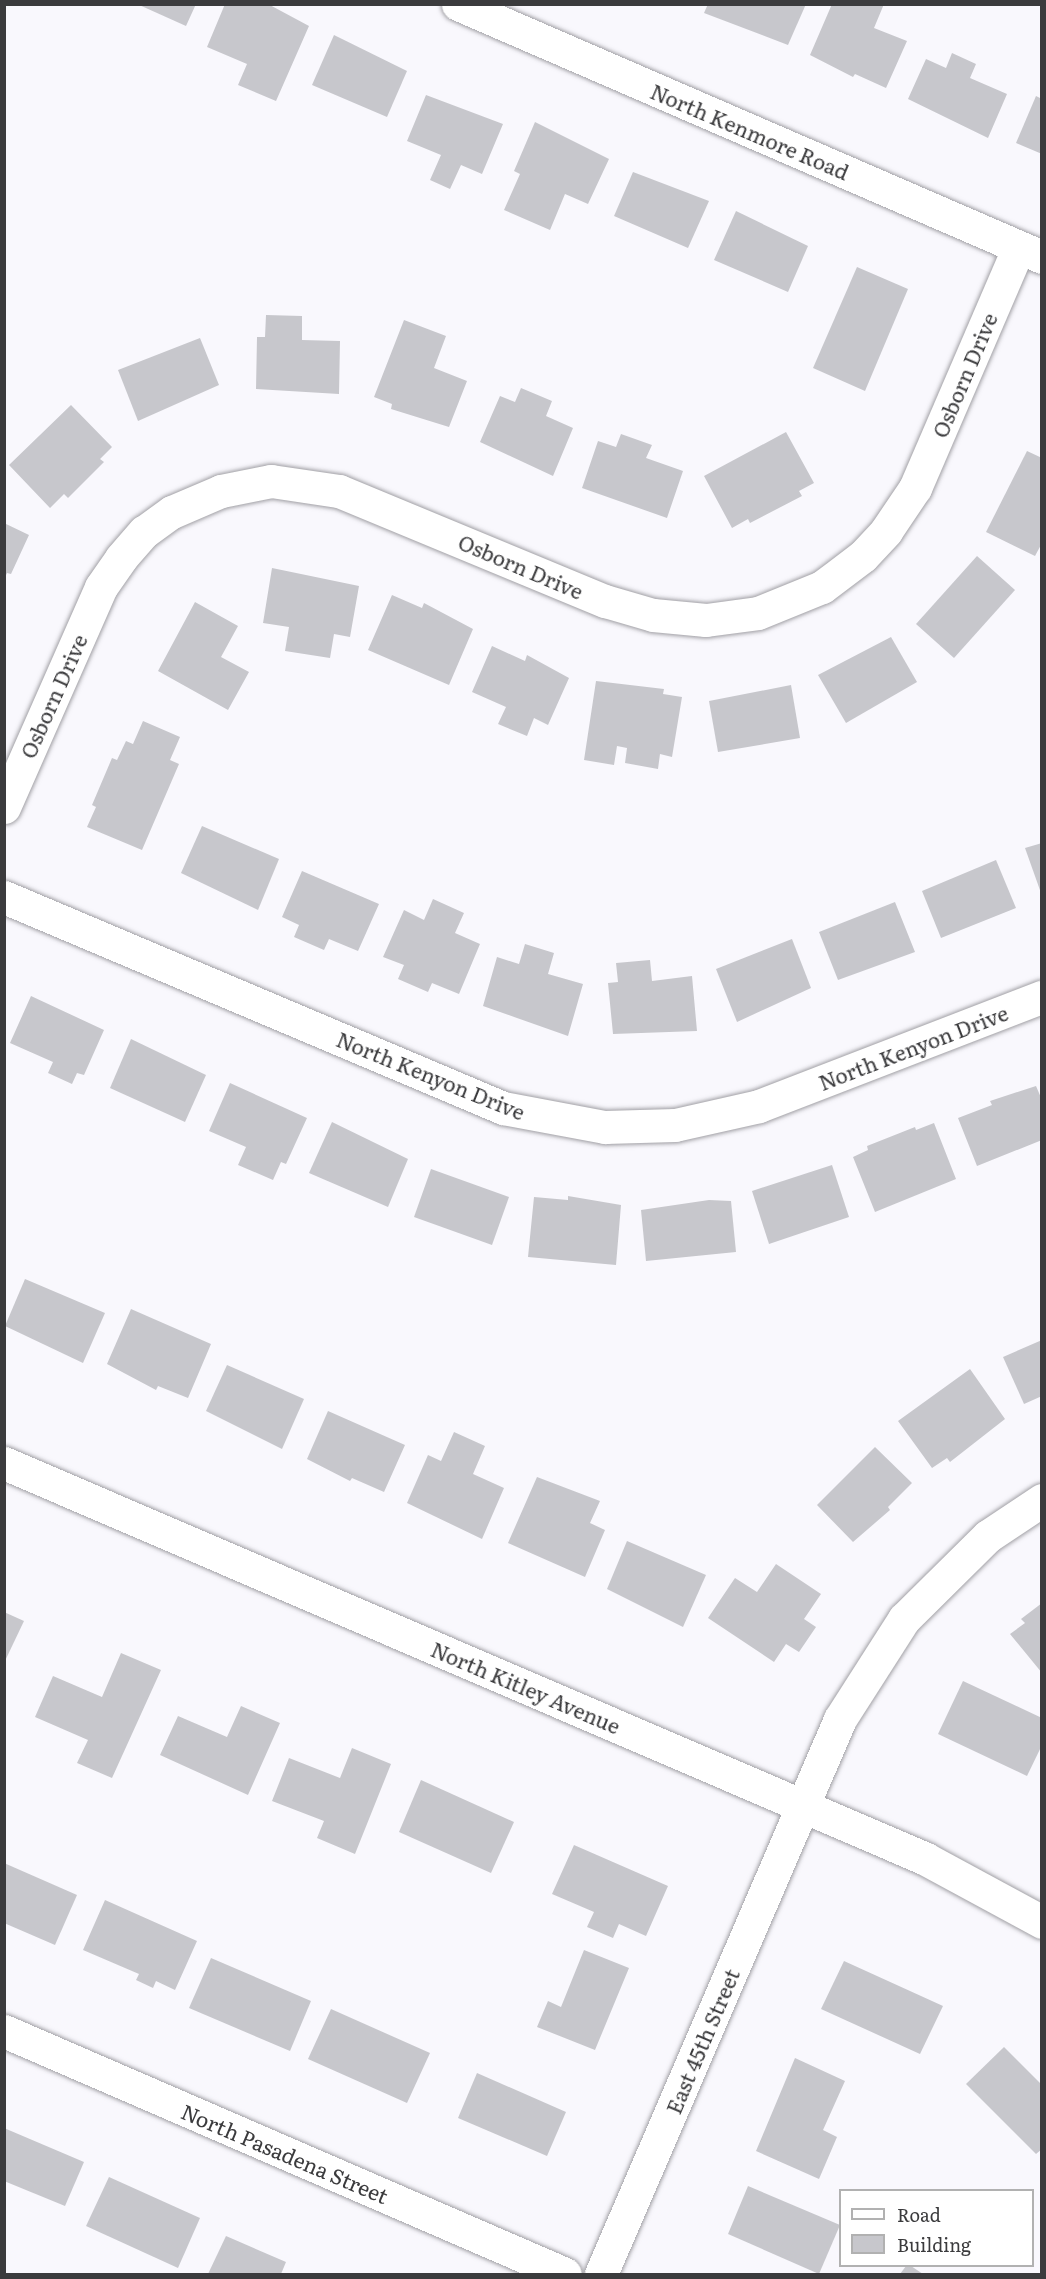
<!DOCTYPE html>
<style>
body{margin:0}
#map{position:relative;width:1046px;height:2279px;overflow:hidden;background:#f9f8fd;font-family:Literata,serif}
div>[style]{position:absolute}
.building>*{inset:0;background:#c7c7cc}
.roads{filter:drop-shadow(0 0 2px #a1a0a5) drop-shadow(0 0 2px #a1a0a5)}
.street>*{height:33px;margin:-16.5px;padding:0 16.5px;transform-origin:16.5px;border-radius:16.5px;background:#fff}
span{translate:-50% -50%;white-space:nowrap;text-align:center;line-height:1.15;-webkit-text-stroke:4.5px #fff;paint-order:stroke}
.street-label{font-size:21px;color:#3b3b3d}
.frame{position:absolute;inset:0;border:6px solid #3b3b3d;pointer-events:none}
.legend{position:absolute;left:839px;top:2189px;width:195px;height:78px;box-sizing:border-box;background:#fff;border:2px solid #b1b1b1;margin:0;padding:8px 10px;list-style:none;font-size:18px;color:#3b3b3d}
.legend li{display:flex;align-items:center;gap:12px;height:30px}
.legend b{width:30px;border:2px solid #b1b1b1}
</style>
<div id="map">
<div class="building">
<i style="clip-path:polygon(137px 4px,196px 4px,186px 26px)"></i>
<i style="clip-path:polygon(225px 4px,268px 4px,309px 26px,276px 101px,238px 85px,247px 64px,207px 47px)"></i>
<i style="clip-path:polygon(708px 4px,806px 4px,788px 45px,704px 13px)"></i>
<i style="clip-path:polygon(832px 4px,884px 4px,874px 28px,907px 41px,886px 88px,855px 74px,853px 77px,810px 55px)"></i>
<i style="clip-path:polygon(334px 35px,407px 71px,387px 117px,312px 85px)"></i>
<i style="clip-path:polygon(952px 53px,976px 64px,970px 78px,1007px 94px,988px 138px,908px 99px,926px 59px,946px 68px)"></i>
<i style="clip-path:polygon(426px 95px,503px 124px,482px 174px,461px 165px,450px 189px,430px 180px,441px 155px,407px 141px)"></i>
<i style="clip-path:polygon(1036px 96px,1042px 99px,1042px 154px,1016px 143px)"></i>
<i style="clip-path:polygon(535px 122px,609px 159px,588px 204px,565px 194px,550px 230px,504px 210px,520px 174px,514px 171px)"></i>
<i style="clip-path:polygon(633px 172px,709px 201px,688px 248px,614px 216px)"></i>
<i style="clip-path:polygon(736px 211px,808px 246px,788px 292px,714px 260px)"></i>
<i style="clip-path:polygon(857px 267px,908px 289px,865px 391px,813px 368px)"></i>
<i style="clip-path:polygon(266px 315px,302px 316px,302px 340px,340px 341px,339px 394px,256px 389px,257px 337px,265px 337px)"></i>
<i style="clip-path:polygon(404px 320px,446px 336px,434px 368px,467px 381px,449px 427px,391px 409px,392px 404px,374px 397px)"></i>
<i style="clip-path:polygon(200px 338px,219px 385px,138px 421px,118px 370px)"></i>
<i style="clip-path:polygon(521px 388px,552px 401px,546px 416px,573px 428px,553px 476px,480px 442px,500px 396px,515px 402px)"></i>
<i style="clip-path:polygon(71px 405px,112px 447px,100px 459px,104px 462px,68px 498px,64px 494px,50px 508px,9px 465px)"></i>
<i style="clip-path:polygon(786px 432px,814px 483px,799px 491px,802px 496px,750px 523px,748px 519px,732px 528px,704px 476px)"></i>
<i style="clip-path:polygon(621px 434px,652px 445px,646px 458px,683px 471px,667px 518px,582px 488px,598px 441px,616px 447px)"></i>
<i style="clip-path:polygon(1027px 451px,1042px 458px,1042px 543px,1035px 556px,986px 532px)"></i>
<i style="clip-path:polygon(4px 523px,29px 535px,11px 574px,7px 573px,4px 579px)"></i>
<i style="clip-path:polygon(977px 556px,1015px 590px,954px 658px,916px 624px)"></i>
<i style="clip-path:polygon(272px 568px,359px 586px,350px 637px,334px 634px,330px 658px,285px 651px,289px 627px,263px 623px)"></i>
<i style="clip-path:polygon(392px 595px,422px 608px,424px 603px,473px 629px,449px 685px,368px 650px)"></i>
<i style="clip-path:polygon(195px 602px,238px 626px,221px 657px,249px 672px,228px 710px,158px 671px)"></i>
<i style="clip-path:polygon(891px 637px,917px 682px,846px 723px,818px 675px)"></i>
<i style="clip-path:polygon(492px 646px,525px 661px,527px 655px,569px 678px,548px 725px,534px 718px,527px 736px,498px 724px,506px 707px,472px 692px)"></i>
<i style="clip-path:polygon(596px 681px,664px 689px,663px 694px,682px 697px,672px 757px,660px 754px,658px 769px,625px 763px,627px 748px,617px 746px,614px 765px,584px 760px)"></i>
<i style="clip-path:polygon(791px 685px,800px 738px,718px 752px,709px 701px)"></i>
<i style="clip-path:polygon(143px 721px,180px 737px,170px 760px,179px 764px,142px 850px,87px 827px,96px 807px,92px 805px,112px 758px,117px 760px,126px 741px,133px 744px)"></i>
<i style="clip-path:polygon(202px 826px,279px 859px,258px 910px,181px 873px)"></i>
<i style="clip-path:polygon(1042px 843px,1042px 893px,1041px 893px,1025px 848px)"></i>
<i style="clip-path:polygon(996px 860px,1016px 908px,941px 938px,922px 891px)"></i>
<i style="clip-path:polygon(302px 871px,379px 904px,358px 951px,329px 939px,324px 950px,294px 937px,299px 925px,282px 917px)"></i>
<i style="clip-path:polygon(433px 899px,464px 913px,455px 933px,480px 944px,459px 994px,432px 983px,428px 992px,398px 979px,404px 965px,383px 957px,404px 910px,424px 920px)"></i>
<i style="clip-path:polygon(895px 902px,915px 952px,838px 980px,819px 932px)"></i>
<i style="clip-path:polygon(792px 939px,811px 988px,737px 1022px,716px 969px)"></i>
<i style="clip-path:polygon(525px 944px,554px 953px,548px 974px,583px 984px,568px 1036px,483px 1006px,497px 957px,519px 964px)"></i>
<i style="clip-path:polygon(650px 960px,652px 981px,692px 976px,697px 1031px,613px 1034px,608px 983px,618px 982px,616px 963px)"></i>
<i style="clip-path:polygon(31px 996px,104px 1030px,84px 1075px,77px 1073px,72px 1084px,48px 1073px,53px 1062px,10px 1043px)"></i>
<i style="clip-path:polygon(131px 1039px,206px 1075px,185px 1122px,110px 1088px)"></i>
<i style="clip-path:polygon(230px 1083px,307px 1118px,286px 1164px,281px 1162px,273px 1180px,238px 1165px,246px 1147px,209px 1131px)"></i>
<i style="clip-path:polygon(1036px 1086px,1042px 1100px,1042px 1140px,977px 1166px,958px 1118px,992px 1105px,990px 1101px)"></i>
<i style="clip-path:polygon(332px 1122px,408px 1159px,388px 1207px,309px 1173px)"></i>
<i style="clip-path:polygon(934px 1123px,956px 1179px,875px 1212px,853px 1157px,868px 1150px,867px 1146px,915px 1127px,916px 1130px)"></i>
<i style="clip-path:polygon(832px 1165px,849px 1217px,769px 1244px,752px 1191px)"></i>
<i style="clip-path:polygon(431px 1169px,509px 1197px,492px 1245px,414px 1217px)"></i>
<i style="clip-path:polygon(568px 1196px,621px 1205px,616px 1265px,528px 1257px,534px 1197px,568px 1200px)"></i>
<i style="clip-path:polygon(709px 1200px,731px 1201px,736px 1252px,646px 1261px,641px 1210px)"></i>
<i style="clip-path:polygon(25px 1279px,105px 1313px,83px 1363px,5px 1326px)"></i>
<i style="clip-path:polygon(131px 1309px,211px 1344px,188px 1398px,158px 1386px,156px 1390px,107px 1364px)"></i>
<i style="clip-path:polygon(1042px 1340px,1042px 1396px,1024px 1404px,1003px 1357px)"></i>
<i style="clip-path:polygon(227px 1365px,304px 1399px,282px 1449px,206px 1411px)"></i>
<i style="clip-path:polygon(970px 1369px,1005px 1419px,950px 1462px,947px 1458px,932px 1468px,898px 1421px)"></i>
<i style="clip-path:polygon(328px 1411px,405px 1445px,384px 1492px,352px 1478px,350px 1481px,307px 1459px)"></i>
<i style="clip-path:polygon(454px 1432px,485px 1446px,473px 1474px,504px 1488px,482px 1539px,407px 1503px,428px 1455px,441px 1461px)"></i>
<i style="clip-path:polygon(875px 1447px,912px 1483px,888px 1507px,890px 1510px,853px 1542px,817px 1505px)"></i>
<i style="clip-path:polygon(537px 1477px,600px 1501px,590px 1523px,605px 1530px,585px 1577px,508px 1543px)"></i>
<i style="clip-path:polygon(627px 1541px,706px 1575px,683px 1627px,607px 1589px)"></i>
<i style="clip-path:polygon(776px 1564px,821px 1594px,804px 1619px,816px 1627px,799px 1652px,786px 1644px,774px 1662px,708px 1618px,735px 1578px,757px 1592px)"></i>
<i style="clip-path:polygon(1042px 1603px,1042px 1673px,1010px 1634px,1025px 1623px,1021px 1619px)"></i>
<i style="clip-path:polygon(4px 1612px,24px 1621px,4px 1663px)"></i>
<i style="clip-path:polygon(121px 1653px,161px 1670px,112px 1778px,77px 1763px,88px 1740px,35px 1717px,53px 1676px,102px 1697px)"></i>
<i style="clip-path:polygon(963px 1681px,1042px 1718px,1042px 1745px,1027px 1776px,938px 1734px)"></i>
<i style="clip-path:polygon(241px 1706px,280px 1723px,248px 1795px,160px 1755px,178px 1716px,227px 1737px)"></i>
<i style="clip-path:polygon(352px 1748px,391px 1764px,355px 1854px,317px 1838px,324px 1821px,272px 1801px,289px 1758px,340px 1778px)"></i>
<i style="clip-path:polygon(421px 1780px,514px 1822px,491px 1873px,399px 1832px)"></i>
<i style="clip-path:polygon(574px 1845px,668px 1886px,646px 1936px,619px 1924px,613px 1938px,587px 1927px,594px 1912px,552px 1894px)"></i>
<i style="clip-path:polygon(4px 1863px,77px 1895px,55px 1945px,4px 1923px)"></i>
<i style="clip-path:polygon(105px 1900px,197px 1941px,175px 1990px,156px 1981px,153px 1988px,136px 1980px,139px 1974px,83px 1950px)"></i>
<i style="clip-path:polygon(584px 1950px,629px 1968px,595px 2050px,537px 2027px,548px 2001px,561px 2007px)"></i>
<i style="clip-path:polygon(211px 1958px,311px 2001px,290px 2051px,189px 2008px)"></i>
<i style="clip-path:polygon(844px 1961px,943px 2006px,920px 2054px,821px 2009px)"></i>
<i style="clip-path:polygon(331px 2009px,430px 2053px,407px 2103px,308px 2059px)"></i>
<i style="clip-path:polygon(1004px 2047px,1042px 2085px,1042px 2149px,1036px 2154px,966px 2084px)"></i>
<i style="clip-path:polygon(795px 2058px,845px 2081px,823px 2130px,837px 2137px,819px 2179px,756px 2151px)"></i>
<i style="clip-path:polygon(477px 2073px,566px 2112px,547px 2156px,458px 2118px)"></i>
<i style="clip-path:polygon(4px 2128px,84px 2162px,65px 2206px,4px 2181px)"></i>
<i style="clip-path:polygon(109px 2177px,200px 2218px,178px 2268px,86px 2226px)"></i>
<i style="clip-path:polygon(748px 2186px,840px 2225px,819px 2274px,728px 2234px)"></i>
<i style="clip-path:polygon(226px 2236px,286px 2262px,281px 2274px,208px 2274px)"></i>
<i style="clip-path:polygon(906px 2266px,911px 2266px,923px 2274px,900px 2274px)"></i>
</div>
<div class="roads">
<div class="street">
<i style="left:458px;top:4px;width:636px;rotate:23.42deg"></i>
<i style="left:4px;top:807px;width:240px;rotate:-66.2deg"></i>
<i style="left:101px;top:587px;width:35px;rotate:-55deg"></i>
<i style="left:121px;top:558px;width:35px;rotate:-49deg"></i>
<i style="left:144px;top:532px;width:34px;rotate:-36deg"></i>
<i style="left:172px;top:512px;width:53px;rotate:-23.2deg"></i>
<i style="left:221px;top:491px;width:51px;rotate:-11.3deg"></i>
<i style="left:271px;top:481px;width:69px;rotate:8.4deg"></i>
<i style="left:339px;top:491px;width:288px;rotate:22.5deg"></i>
<i style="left:605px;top:601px;width:50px;rotate:16.3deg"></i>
<i style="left:653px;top:615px;width:53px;rotate:5.4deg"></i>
<i style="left:706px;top:620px;width:52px;rotate:-7.7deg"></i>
<i style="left:758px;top:613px;width:69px;rotate:-22.1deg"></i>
<i style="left:822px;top:587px;width:51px;rotate:-37.1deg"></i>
<i style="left:863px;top:556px;width:34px;rotate:-47deg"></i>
<i style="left:886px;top:531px;width:52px;rotate:-56deg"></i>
<i style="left:915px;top:488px;width:262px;rotate:-66.7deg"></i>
<i style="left:4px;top:897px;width:542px;rotate:22.92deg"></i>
<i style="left:503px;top:1108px;width:104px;rotate:10.6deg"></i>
<i style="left:605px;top:1127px;width:70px;rotate:-1.6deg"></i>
<i style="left:675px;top:1125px;width:86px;rotate:-12.7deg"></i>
<i style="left:759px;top:1106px;width:303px;rotate:-21.1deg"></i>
<i style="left:4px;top:1463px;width:1003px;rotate:23.24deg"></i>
<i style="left:926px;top:1859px;width:132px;rotate:28.5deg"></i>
<i style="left:4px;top:2031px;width:611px;rotate:23.42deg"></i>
<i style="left:601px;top:2274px;width:604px;rotate:-66.7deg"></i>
<i style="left:840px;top:1719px;width:119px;rotate:-57.4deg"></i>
<i style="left:904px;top:1619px;width:118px;rotate:-44.7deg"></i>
<i style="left:988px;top:1536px;width:65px;rotate:-33.7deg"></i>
</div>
</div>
<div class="street-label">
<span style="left:750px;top:131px;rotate:23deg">North Kenmore Road</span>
<span style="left:964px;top:375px;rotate:-67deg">Osborn Drive</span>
<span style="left:521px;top:566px;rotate:23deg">Osborn Drive</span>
<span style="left:53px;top:696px;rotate:-66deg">Osborn Drive</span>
<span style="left:913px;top:1047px;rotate:-21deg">North Kenyon Drive</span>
<span style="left:431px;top:1075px;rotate:22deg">North Kenyon Drive</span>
<span style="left:526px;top:1687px;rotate:23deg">North Kitley Avenue</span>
<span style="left:702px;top:2041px;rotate:-67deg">East 45th Street</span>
<span style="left:285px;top:2153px;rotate:23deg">North Pasadena Street</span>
</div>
<div class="frame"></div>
<ul class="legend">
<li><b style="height:8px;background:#fff"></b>Road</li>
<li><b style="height:16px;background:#c7c7cc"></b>Building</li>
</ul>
</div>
